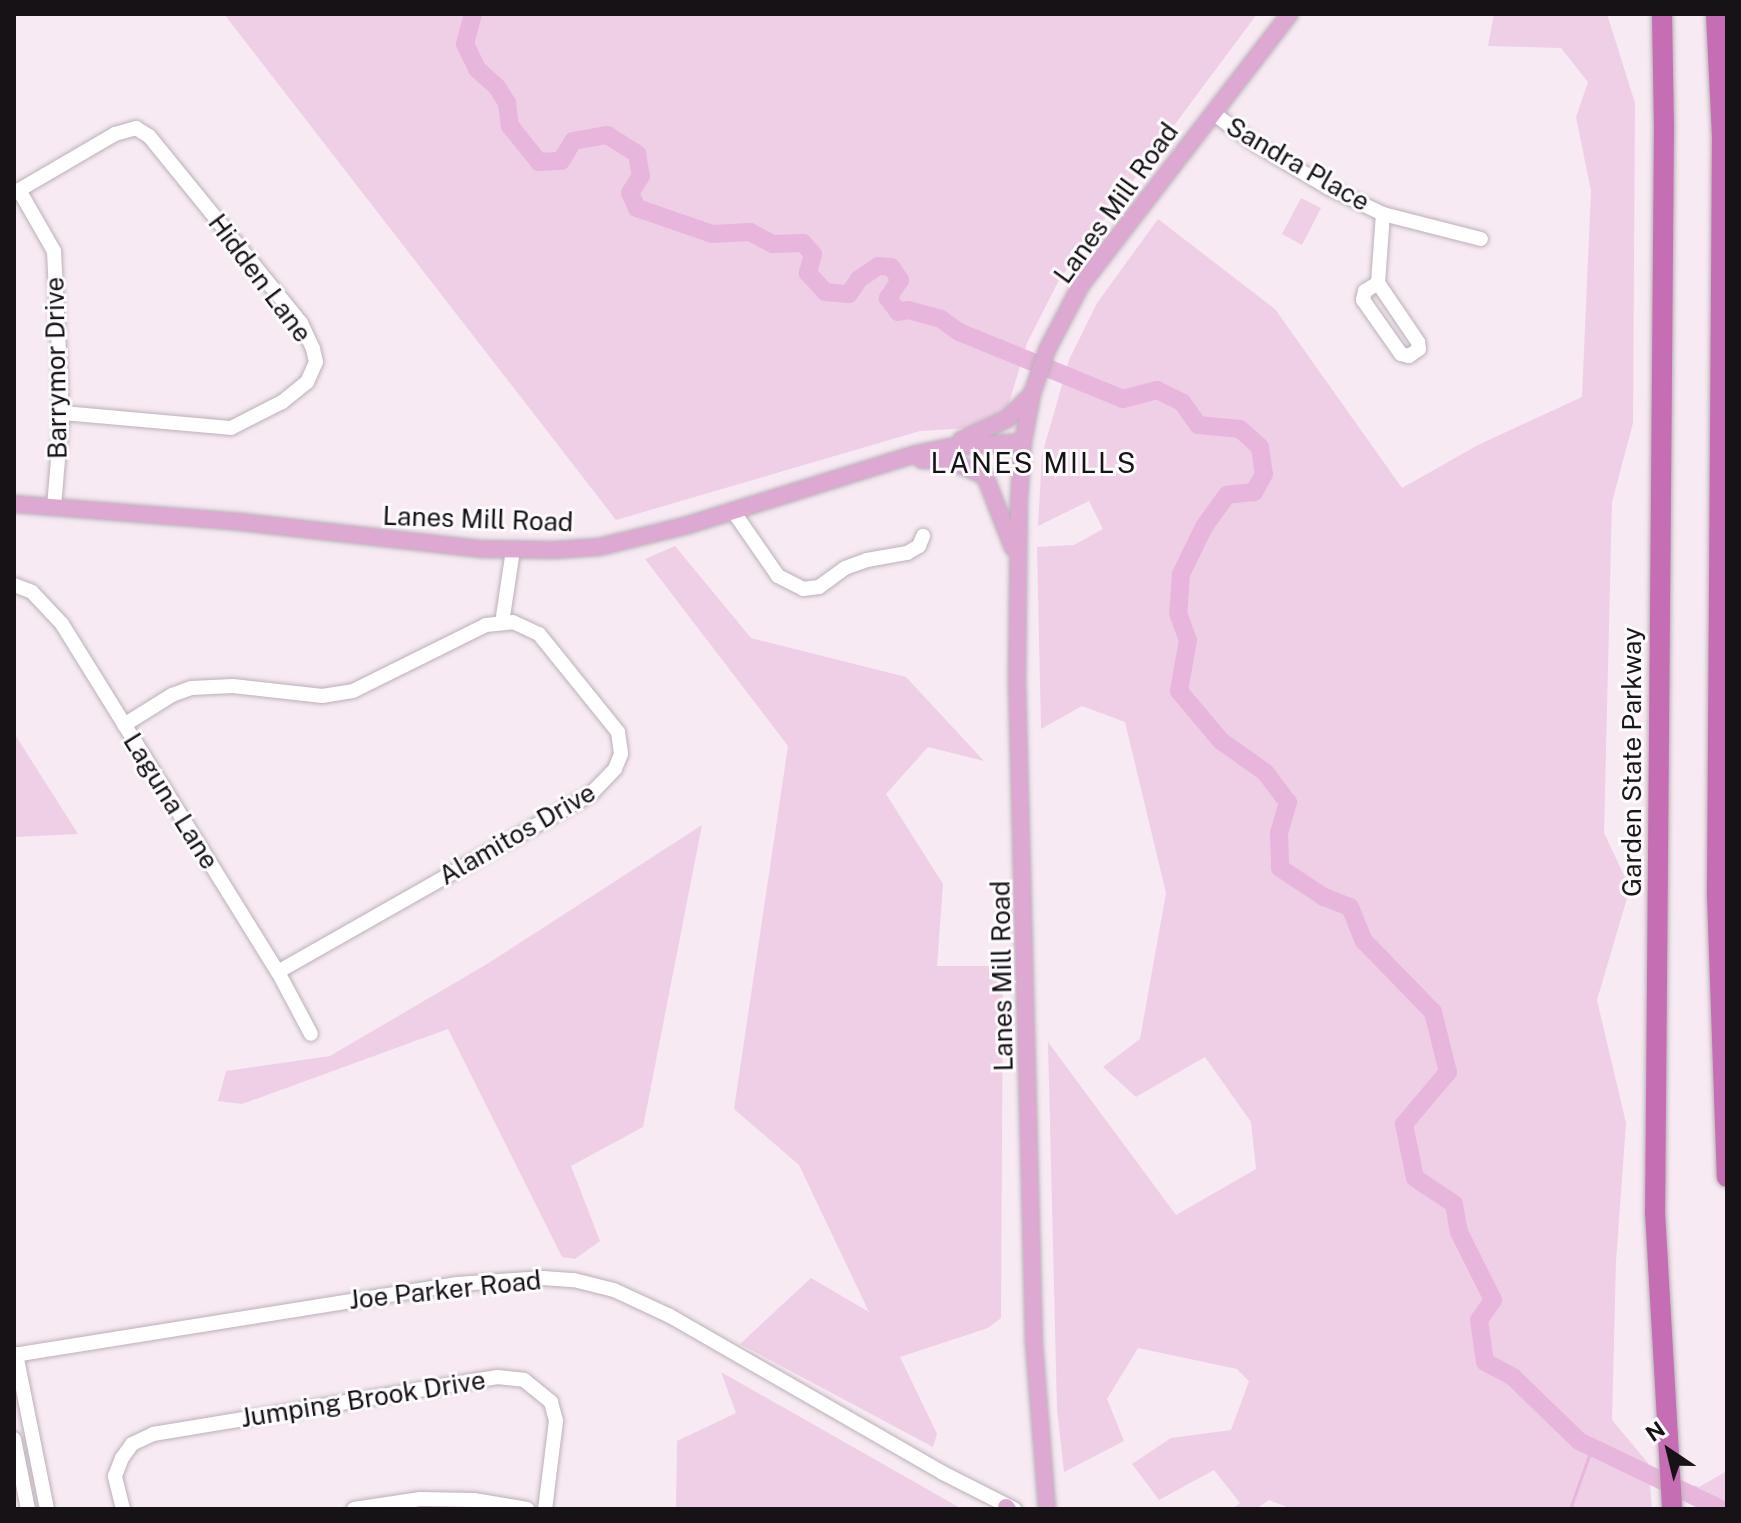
<!DOCTYPE html>
<style>
body{margin:0}
#map{position:relative;width:1741px;height:1523px;overflow:hidden;background:#f7eaf3;font-family:"Public Sans",sans-serif}
div>[style]{position:absolute}
.green>*{inset:0;background:#efcfe6}
.stream>*{height:3px;margin:-1.5px;padding:0 1.5px;transform-origin:1.5px;border-radius:1.5px;background:#e8b5dc}
.river>*{height:18px;margin:-9px;padding:0 9px;transform-origin:9px;border-radius:9px;background:#e8b5dc}
.roads{filter:drop-shadow(0 0 2px #bbb0b8) drop-shadow(0 0 2px #bbb0b8)}
.minor>*{height:14px;margin:-7px;padding:0 7px;transform-origin:7px;border-radius:7px;background:#fff}
.major>*{height:16px;margin:-8px;padding:0 8px;transform-origin:8px;border-radius:8px;background:#dda8d2}
.highway>*{height:20px;margin:-10px;padding:0 10px;transform-origin:10px;border-radius:10px;background:#c66eb4}
span{translate:-50% -50%;white-space:nowrap;text-align:center;line-height:1.15;-webkit-text-stroke:6px #fdfbfd;paint-order:stroke}
.street-label{font-size:26px;color:#161215}
.neighbourhood-label{font-size:28px;color:#161215;letter-spacing:2px}
.frame{position:absolute;inset:0;border:16px solid #161215;pointer-events:none}
.north{position:absolute;left:1629px;top:1411px;width:80px;height:80px;-webkit-text-stroke:6px #fdfbfd;paint-order:stroke;rotate:325deg;font-size:22px;font-weight:700;line-height:32px;text-align:center;color:#161215}
.north::after{content:'';display:block;margin:auto;width:28px;height:36px;background:#161215;clip-path:polygon(50% 0,100% 100%,50% 72%,0 100%)}
</style>
<div id="map">
<div class="green">
<i style="clip-path:polygon(224px 14px,1257px 14px,1059px 280px,1027px 343px,1002px 426px,920px 431px,616px 520px)"></i>
<i style="clip-path:polygon(1494px 14px,1607px 14px,1635px 103px,1633px 423px,1612px 502px,1604px 833px,1630px 888px,1597px 1000px,1626px 1123px,1616px 1261px,1612px 1420px,1648px 1463px,1652px 1509px,1292px 1509px,1269px 1500px,1256px 1509px,1232px 1509px,1240px 1503px,1214px 1470px,1159px 1500px,1132px 1464px,1171px 1438px,1231px 1430px,1249px 1381px,1237px 1369px,1138px 1348px,1107px 1399px,1124px 1441px,1064px 1472px,1057px 1409px,1048px 1042px,1176px 1215px,1256px 1169px,1251px 1122px,1205px 1057px,1136px 1097px,1103px 1067px,1140px 1039px,1166px 893px,1125px 722px,1082px 706px,1041px 729px,1037px 547px,1074px 545px,1103px 529px,1089px 501px,1038px 526px,1042px 455px,1069px 360px,1097px 303px,1158px 219px,1275px 309px,1402px 488px,1478px 445px,1582px 397px,1591px 191px,1576px 117px,1588px 82px,1561px 48px,1488px 46px)"></i>
<i style="clip-path:polygon(1301px 198px,1321px 208px,1302px 245px,1282px 234px)"></i>
<i style="clip-path:polygon(675px 546px,751px 638px,906px 677px,984px 761px,928px 747px,886px 794px,943px 884px,937px 966px,1003px 966px,1001px 1318px,988px 1328px,900px 1357px,937px 1434px,933px 1447px,740px 1344px,811px 1278px,869px 1312px,799px 1165px,734px 1109px,788px 746px,645px 559px)"></i>
<i style="clip-path:polygon(14px 733px,78px 834px,14px 837px)"></i>
<i style="clip-path:polygon(702px 825px,643px 1127px,571px 1166px,600px 1241px,575px 1259px,562px 1257px,448px 1029px,242px 1104px,218px 1101px,226px 1071px,330px 1056px,487px 964px)"></i>
<i style="clip-path:polygon(721px 1372px,962px 1509px,676px 1509px,677px 1441px,736px 1413px)"></i>
<i style="clip-path:polygon(1725px 1472px,1727px 1509px,1696px 1509px,1694px 1485px,1699px 1487px)"></i>
</div>
<div class="stream">
<i style="left:1570px;top:1509px;width:66px;rotate:-70.5deg"></i>
</div>
<div class="river">
<i style="left:473px;top:14px;width:31px;rotate:105deg"></i>
<i style="left:465px;top:44px;width:28px;rotate:64deg"></i>
<i style="left:477px;top:69px;width:27px;rotate:42deg"></i>
<i style="left:497px;top:87px;width:19px;rotate:58deg"></i>
<i style="left:507px;top:103px;width:23px;rotate:83deg"></i>
<i style="left:510px;top:126px;width:46px;rotate:51.1deg"></i>
<i style="left:539px;top:162px;width:22px;rotate:-3deg"></i>
<i style="left:561px;top:161px;width:23px;rotate:-59deg"></i>
<i style="left:573px;top:141px;width:35px;rotate:-10deg"></i>
<i style="left:607px;top:135px;width:36px;rotate:32deg"></i>
<i style="left:637px;top:154px;width:22px;rotate:80deg"></i>
<i style="left:641px;top:176px;width:20px;rotate:123deg"></i>
<i style="left:630px;top:193px;width:17px;rotate:65deg"></i>
<i style="left:637px;top:208px;width:79px;rotate:19.1deg"></i>
<i style="left:712px;top:234px;width:38px;rotate:-3deg"></i>
<i style="left:750px;top:232px;width:26px;rotate:28deg"></i>
<i style="left:773px;top:244px;width:30px;rotate:-2deg"></i>
<i style="left:803px;top:243px;width:15px;rotate:48deg"></i>
<i style="left:813px;top:254px;width:20px;rotate:105deg"></i>
<i style="left:808px;top:273px;width:25px;rotate:48deg"></i>
<i style="left:825px;top:292px;width:24px;rotate:5deg"></i>
<i style="left:849px;top:294px;width:18px;rotate:-56deg"></i>
<i style="left:859px;top:279px;width:23px;rotate:-34deg"></i>
<i style="left:878px;top:266px;width:13px;rotate:4deg"></i>
<i style="left:891px;top:267px;width:16px;rotate:55deg"></i>
<i style="left:900px;top:280px;width:22px;rotate:124deg"></i>
<i style="left:888px;top:298px;width:17px;rotate:54deg"></i>
<i style="left:898px;top:312px;width:10px;rotate:-11deg"></i>
<i style="left:908px;top:310px;width:34px;rotate:15deg"></i>
<i style="left:941px;top:319px;width:22px;rotate:36deg"></i>
<i style="left:959px;top:332px;width:177px;rotate:22.2deg"></i>
<i style="left:1123px;top:399px;width:35px;rotate:-15deg"></i>
<i style="left:1157px;top:390px;width:28px;rotate:26deg"></i>
<i style="left:1182px;top:402px;width:28px;rotate:55deg"></i>
<i style="left:1198px;top:425px;width:42px;rotate:5.4deg"></i>
<i style="left:1240px;top:429px;width:27px;rotate:42deg"></i>
<i style="left:1260px;top:447px;width:27px;rotate:82deg"></i>
<i style="left:1264px;top:474px;width:21px;rotate:119deg"></i>
<i style="left:1254px;top:492px;width:27px;rotate:174deg"></i>
<i style="left:1227px;top:495px;width:37px;rotate:126deg"></i>
<i style="left:1205px;top:525px;width:55px;rotate:116.1deg"></i>
<i style="left:1181px;top:574px;width:39px;rotate:94deg"></i>
<i style="left:1178px;top:613px;width:29px;rotate:70deg"></i>
<i style="left:1188px;top:640px;width:52px;rotate:100deg"></i>
<i style="left:1179px;top:691px;width:65px;rotate:50deg"></i>
<i style="left:1221px;top:741px;width:54px;rotate:35.2deg"></i>
<i style="left:1265px;top:772px;width:38px;rotate:53deg"></i>
<i style="left:1288px;top:802px;width:33px;rotate:106deg"></i>
<i style="left:1279px;top:834px;width:34px;rotate:88deg"></i>
<i style="left:1280px;top:868px;width:53px;rotate:33.4deg"></i>
<i style="left:1324px;top:897px;width:28px;rotate:21deg"></i>
<i style="left:1350px;top:907px;width:37px;rotate:68deg"></i>
<i style="left:1364px;top:941px;width:99px;rotate:45.8deg"></i>
<i style="left:1433px;top:1012px;width:62px;rotate:76deg"></i>
<i style="left:1448px;top:1072px;width:68px;rotate:130.2deg"></i>
<i style="left:1404px;top:1124px;width:55px;rotate:78.5deg"></i>
<i style="left:1415px;top:1178px;width:47px;rotate:33.7deg"></i>
<i style="left:1454px;top:1204px;width:28px;rotate:80deg"></i>
<i style="left:1459px;top:1232px;width:76px;rotate:63.4deg"></i>
<i style="left:1493px;top:1300px;width:24px;rotate:125deg"></i>
<i style="left:1479px;top:1320px;width:42px;rotate:81.9deg"></i>
<i style="left:1485px;top:1362px;width:32px;rotate:28deg"></i>
<i style="left:1513px;top:1377px;width:92px;rotate:44.1deg"></i>
<i style="left:1579px;top:1441px;width:157px;rotate:25.6deg"></i>
</div>
<div class="roads">
<div class="minor">
<i style="left:1213px;top:113px;width:52px;rotate:36.4deg"></i>
<i style="left:1255px;top:144px;width:86px;rotate:30.7deg"></i>
<i style="left:1329px;top:188px;width:60px;rotate:25.7deg"></i>
<i style="left:1383px;top:214px;width:101px;rotate:14.3deg"></i>
<i style="left:19px;top:190px;width:70px;rotate:60.2deg"></i>
<i style="left:54px;top:251px;width:162px;rotate:87.2deg"></i>
<i style="left:62px;top:413px;width:94px;rotate:94.9deg"></i>
<i style="left:14px;top:193px;width:117px;rotate:-30.3deg"></i>
<i style="left:115px;top:134px;width:22px;rotate:-16deg"></i>
<i style="left:136px;top:128px;width:15px;rotate:32deg"></i>
<i style="left:149px;top:136px;width:241px;rotate:50.9deg"></i>
<i style="left:301px;top:323px;width:29px;rotate:65deg"></i>
<i style="left:313px;top:349px;width:13px;rotate:77deg"></i>
<i style="left:316px;top:362px;width:22px;rotate:114deg"></i>
<i style="left:307px;top:382px;width:32px;rotate:141deg"></i>
<i style="left:282px;top:402px;width:57px;rotate:153deg"></i>
<i style="left:231px;top:428px;width:170px;rotate:-174.9deg"></i>
<i style="left:1378px;top:283px;width:15px;rotate:148deg"></i>
<i style="left:1365px;top:291px;width:9px;rotate:103deg"></i>
<i style="left:1363px;top:300px;width:66px;rotate:54.9deg"></i>
<i style="left:1401px;top:354px;width:8px;rotate:14deg"></i>
<i style="left:1409px;top:356px;width:12px;rotate:-35deg"></i>
<i style="left:1419px;top:349px;width:7px;rotate:-98deg"></i>
<i style="left:1418px;top:342px;width:71px;rotate:-124.1deg"></i>
<i style="left:1378px;top:283px;width:69px;rotate:-85.9deg"></i>
<i style="left:733px;top:511px;width:79px;rotate:55.3deg"></i>
<i style="left:778px;top:576px;width:28px;rotate:27deg"></i>
<i style="left:803px;top:589px;width:16px;rotate:-7deg"></i>
<i style="left:819px;top:587px;width:32px;rotate:-36deg"></i>
<i style="left:845px;top:568px;width:23px;rotate:-20deg"></i>
<i style="left:867px;top:560px;width:41px;rotate:-9.9deg"></i>
<i style="left:907px;top:553px;width:14px;rotate:-30deg"></i>
<i style="left:919px;top:546px;width:11px;rotate:-68deg"></i>
<i style="left:14px;top:585px;width:19px;rotate:21deg"></i>
<i style="left:32px;top:592px;width:44px;rotate:46.8deg"></i>
<i style="left:62px;top:624px;width:410px;rotate:58.2deg"></i>
<i style="left:278px;top:972px;width:70px;rotate:62deg"></i>
<i style="left:502px;top:623px;width:74px;rotate:-81.4deg"></i>
<i style="left:124px;top:725px;width:57px;rotate:-32deg"></i>
<i style="left:172px;top:695px;width:20px;rotate:-20deg"></i>
<i style="left:191px;top:688px;width:42px;rotate:-2.7deg"></i>
<i style="left:233px;top:686px;width:90px;rotate:6.4deg"></i>
<i style="left:322px;top:696px;width:31px;rotate:-9deg"></i>
<i style="left:353px;top:691px;width:148px;rotate:-26.4deg"></i>
<i style="left:486px;top:625px;width:27px;rotate:-6deg"></i>
<i style="left:513px;top:622px;width:29px;rotate:25deg"></i>
<i style="left:539px;top:634px;width:126px;rotate:51.1deg"></i>
<i style="left:618px;top:732px;width:22px;rotate:82deg"></i>
<i style="left:621px;top:754px;width:16px;rotate:112deg"></i>
<i style="left:615px;top:769px;width:35px;rotate:134deg"></i>
<i style="left:591px;top:794px;width:360px;rotate:150.4deg"></i>
<i style="left:16px;top:1354px;width:158px;rotate:78.7deg"></i>
<i style="left:14px;top:1355px;width:449px;rotate:-9.1deg"></i>
<i style="left:457px;top:1284px;width:86px;rotate:-4deg"></i>
<i style="left:543px;top:1278px;width:31px;rotate:4deg"></i>
<i style="left:574px;top:1280px;width:41px;rotate:14deg"></i>
<i style="left:614px;top:1290px;width:62px;rotate:24.9deg"></i>
<i style="left:670px;top:1316px;width:315px;rotate:29.9deg"></i>
<i style="left:943px;top:1473px;width:80px;rotate:26.9deg"></i>
<i style="left:14px;top:1439px;width:71px;rotate:78.7deg"></i>
<i style="left:123px;top:1509px;width:34px;rotate:-104deg"></i>
<i style="left:115px;top:1476px;width:19px;rotate:-69deg"></i>
<i style="left:122px;top:1458px;width:17px;rotate:-54deg"></i>
<i style="left:132px;top:1444px;width:23px;rotate:-25deg"></i>
<i style="left:153px;top:1434px;width:349px;rotate:-9.4deg"></i>
<i style="left:497px;top:1377px;width:27px;rotate:6deg"></i>
<i style="left:524px;top:1380px;width:35px;rotate:39deg"></i>
<i style="left:551px;top:1402px;width:20px;rotate:75deg"></i>
<i style="left:556px;top:1421px;width:89px;rotate:97.1deg"></i>
<i style="left:354px;top:1509px;width:67px;rotate:-8.6deg"></i>
<i style="left:420px;top:1499px;width:54px;rotate:1.1deg"></i>
<i style="left:474px;top:1500px;width:54px;rotate:9.6deg"></i>
</div>
<div class="major">
<i style="left:961px;top:440px;width:51px;rotate:-24.5deg"></i>
<i style="left:1007px;top:419px;width:34px;rotate:-45deg"></i>
<i style="left:922px;top:460px;width:27px"></i>
<i style="left:949px;top:460px;width:39px;rotate:24deg"></i>
<i style="left:985px;top:476px;width:77px;rotate:68.7deg"></i>
<i style="left:14px;top:504px;width:228px;rotate:4.5deg"></i>
<i style="left:241px;top:522px;width:243px;rotate:6.4deg"></i>
<i style="left:482px;top:549px;width:72px;rotate:0.8deg"></i>
<i style="left:554px;top:550px;width:45px;rotate:-3.8deg"></i>
<i style="left:599px;top:547px;width:92px;rotate:-13.9deg"></i>
<i style="left:688px;top:525px;width:239px;rotate:-17.3deg"></i>
<i style="left:916px;top:454px;width:35px;rotate:-12deg"></i>
<i style="left:950px;top:447px;width:73px;rotate:-3.9deg"></i>
<i style="left:1006px;top:1507px;width:3px;rotate:45deg"></i>
<i style="left:1047px;top:1509px;width:167px;rotate:-94.5deg"></i>
<i style="left:1034px;top:1343px;width:663px;rotate:-91.47deg"></i>
<i style="left:1017px;top:680px;width:181px;rotate:-89.4deg"></i>
<i style="left:1019px;top:499px;width:57px;rotate:-86deg"></i>
<i style="left:1023px;top:442px;width:49px;rotate:-79.4deg"></i>
<i style="left:1032px;top:394px;width:46px;rotate:-71.2deg"></i>
<i style="left:1047px;top:350px;width:73px;rotate:-62.4deg"></i>
<i style="left:1081px;top:285px;width:342px;rotate:-52.4deg"></i>
</div>
<div class="highway">
<i style="left:1662px;top:14px;width:112px;rotate:89deg"></i>
<i style="left:1664px;top:126px;width:1086px;rotate:90.47deg"></i>
<i style="left:1655px;top:1212px;width:297px;rotate:86.7deg"></i>
<i style="left:1716px;top:14px;width:121px;rotate:87.2deg"></i>
<i style="left:1722px;top:135px;width:760px;rotate:90.38deg"></i>
<i style="left:1717px;top:895px;width:282px;rotate:88deg"></i>
</div>
</div>
<div class="street-label">
<span style="left:1298px;top:164px;rotate:30deg">Sandra Place</span>
<span style="left:1116px;top:203px;rotate:-54deg">Lanes Mill Road</span>
<span style="left:260px;top:278px;rotate:53deg">Hidden Lane</span>
<span style="left:56px;top:368px;rotate:-91deg">Barrymor Drive</span>
<span style="left:478px;top:519px;rotate:2deg">Lanes Mill Road</span>
<span style="left:1632px;top:762px;rotate:-90deg">Garden State Parkway</span>
<span style="left:171px;top:801px;rotate:58deg">Laguna Lane</span>
<span style="left:517px;top:834px;rotate:-30deg">Alamitos Drive</span>
<span style="left:1002px;top:976px;rotate:-91deg">Lanes Mill Road</span>
<span style="left:445px;top:1290px;rotate:-6deg">Joe Parker Road</span>
<span style="left:363px;top:1399px;rotate:-9deg">Jumping Brook Drive</span>
</div>
<div class="neighbourhood-label">
<span style="left:1034px;top:463px">LANES MILLS</span>
</div>
<div class="frame"></div>
<div class="north">N</div>
</div>
